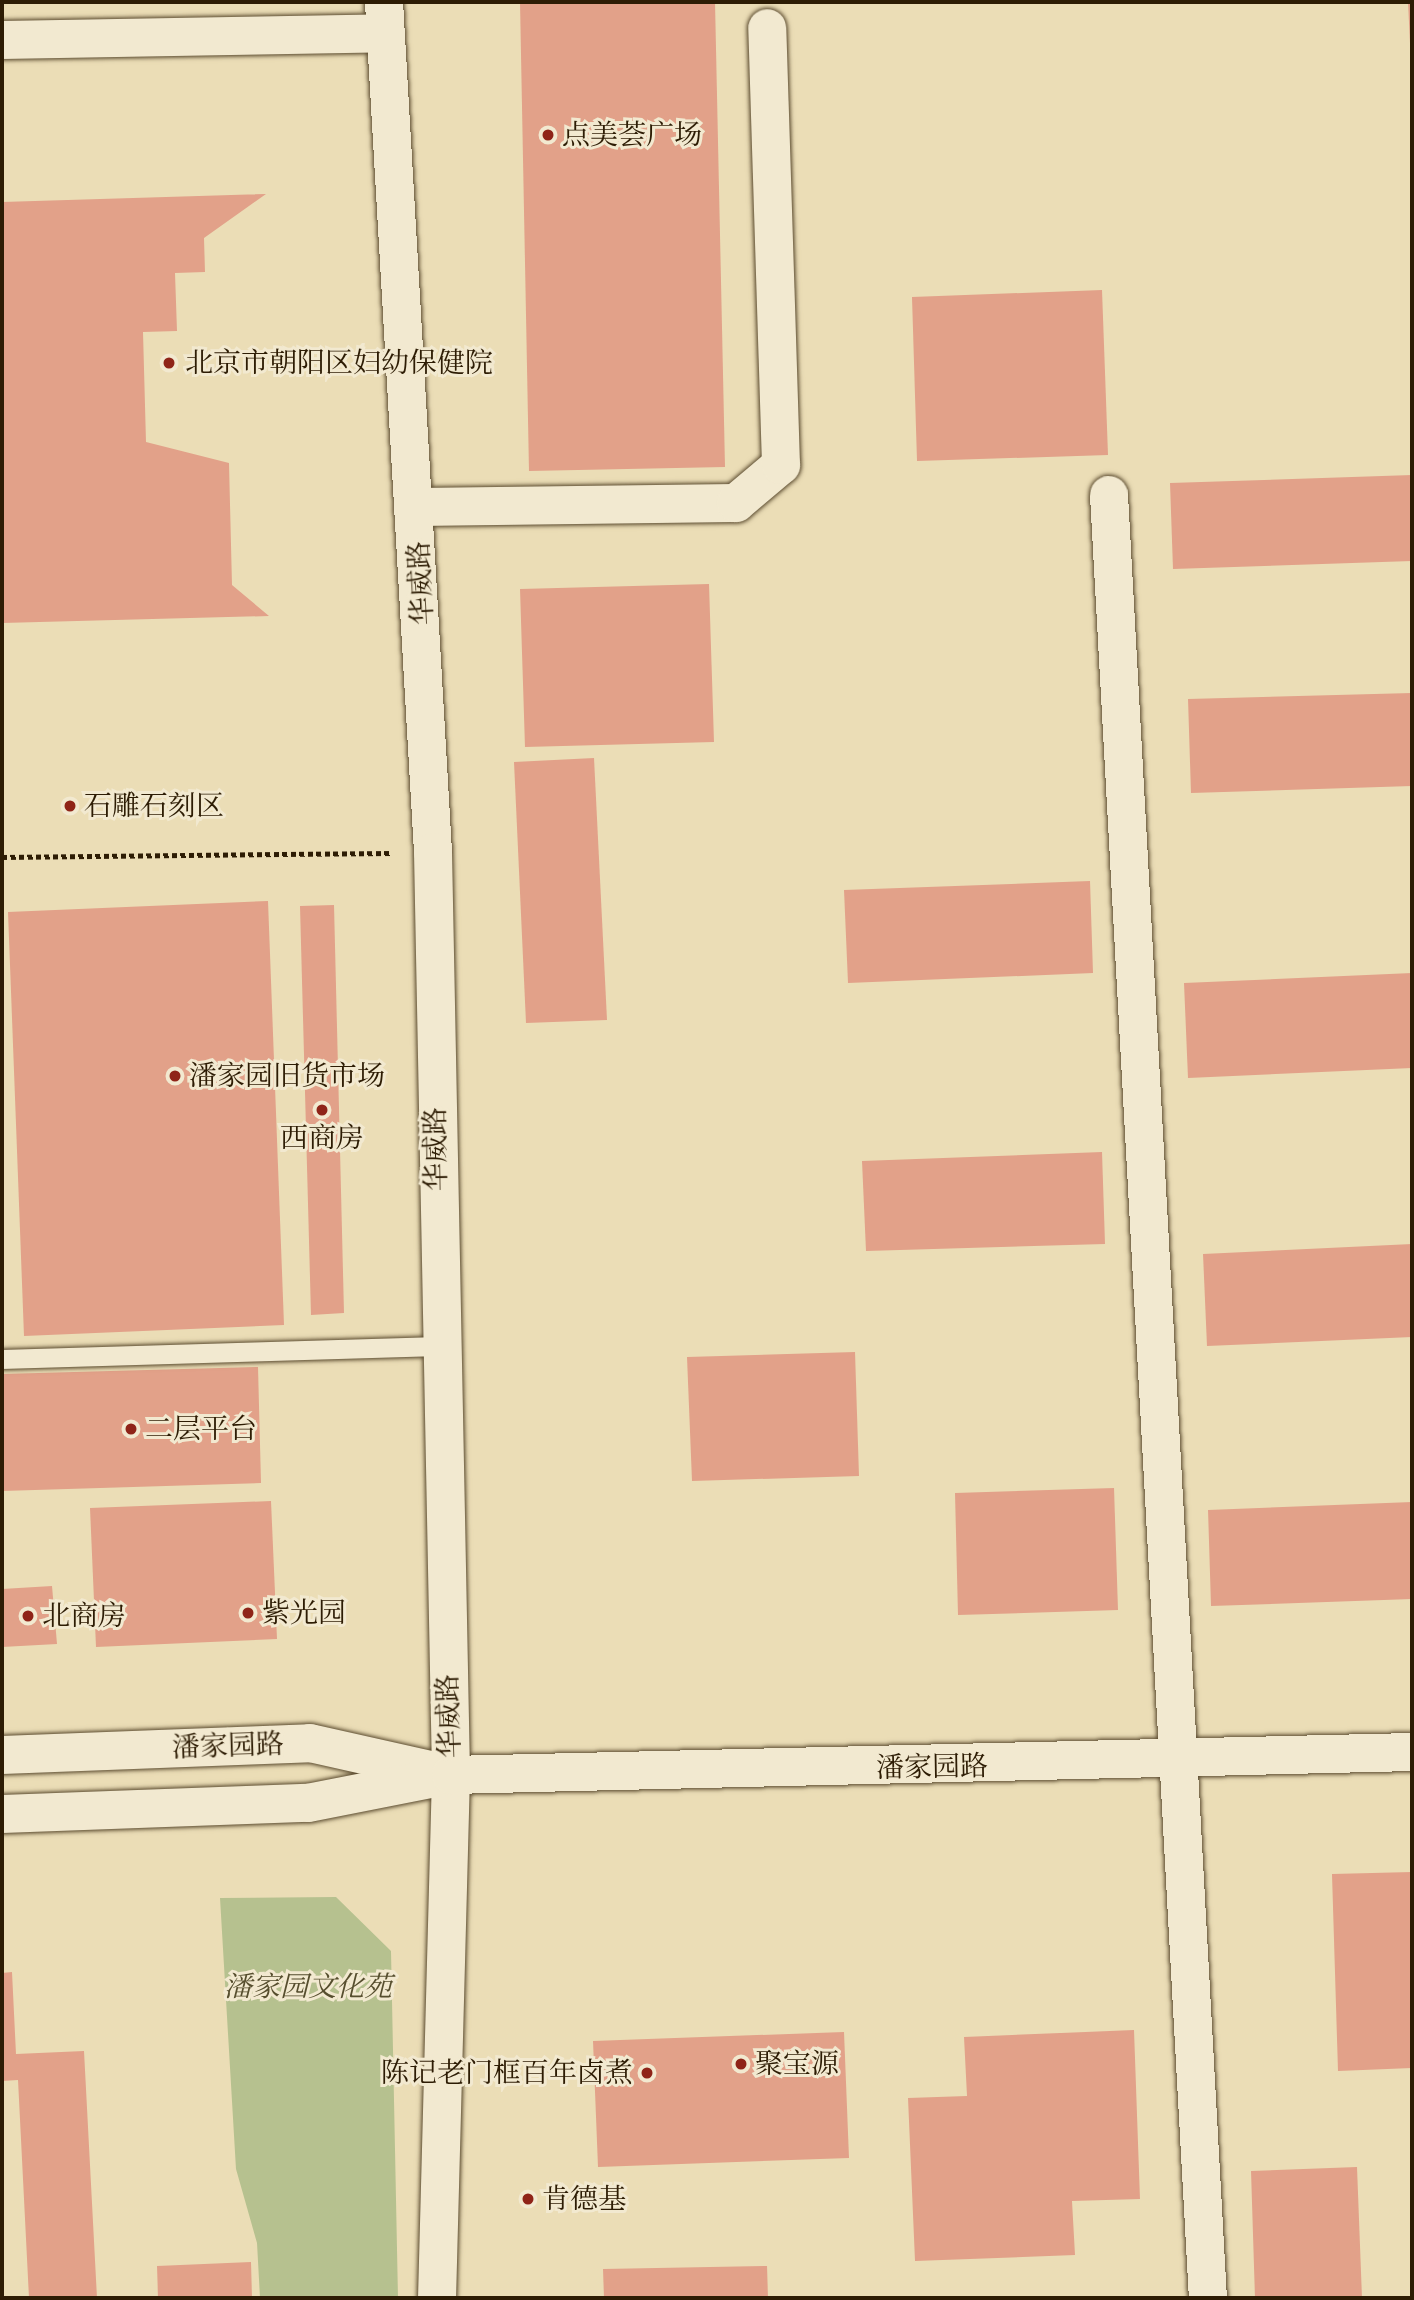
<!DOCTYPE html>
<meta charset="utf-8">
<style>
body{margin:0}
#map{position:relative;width:1414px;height:2300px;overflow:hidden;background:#ebddb6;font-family:Alegreya,"Noto Serif SC",serif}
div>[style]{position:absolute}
.green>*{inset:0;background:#b6c18f}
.building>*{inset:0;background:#e2a189}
.path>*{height:4.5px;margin-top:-2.25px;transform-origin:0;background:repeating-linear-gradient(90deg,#2d1c04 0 5px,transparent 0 8.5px)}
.roads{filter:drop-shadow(0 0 2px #5c4c30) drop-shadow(0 0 2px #5c4c30)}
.service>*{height:19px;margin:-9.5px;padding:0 9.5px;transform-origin:9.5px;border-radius:9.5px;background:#f2e9d0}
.minor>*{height:38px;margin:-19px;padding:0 19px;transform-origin:19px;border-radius:19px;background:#f2e9d0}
.tertiary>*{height:38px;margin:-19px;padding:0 19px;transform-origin:19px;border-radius:19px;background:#f2e9d0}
.dots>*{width:19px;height:19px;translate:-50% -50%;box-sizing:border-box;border:4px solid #f2e9d0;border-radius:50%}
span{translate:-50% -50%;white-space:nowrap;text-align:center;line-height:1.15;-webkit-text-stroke:6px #f2e9d0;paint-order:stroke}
.poi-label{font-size:28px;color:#2d1c04}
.left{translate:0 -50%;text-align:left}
.right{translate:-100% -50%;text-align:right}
.street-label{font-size:28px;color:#2d1c04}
.park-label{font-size:28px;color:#564e2e;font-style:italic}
.frame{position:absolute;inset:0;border:4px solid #2d1c04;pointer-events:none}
</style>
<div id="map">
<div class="green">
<i style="clip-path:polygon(336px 1897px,391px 1951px,398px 2298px,260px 2298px,257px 2243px,236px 2169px,220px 1898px)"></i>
</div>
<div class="building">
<i style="clip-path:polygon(520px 2px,715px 2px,725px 467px,529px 471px)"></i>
<i style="clip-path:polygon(1408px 2px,1412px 2px,1412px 43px,1410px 43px)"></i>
<i style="clip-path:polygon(266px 194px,204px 238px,205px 272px,175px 273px,177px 331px,143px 332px,146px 442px,229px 463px,232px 585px,269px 616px,2px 623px,2px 202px)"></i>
<i style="clip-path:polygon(1102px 290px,1108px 455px,917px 461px,912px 297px)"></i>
<i style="clip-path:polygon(1412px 475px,1412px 561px,1173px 569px,1170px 483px)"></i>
<i style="clip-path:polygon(709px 584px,714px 742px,525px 747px,520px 589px)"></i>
<i style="clip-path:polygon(1412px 693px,1412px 786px,1191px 793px,1188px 699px)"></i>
<i style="clip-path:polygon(594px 758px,607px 1020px,526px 1023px,514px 762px)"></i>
<i style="clip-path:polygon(1090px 881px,1093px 973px,848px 983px,844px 890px)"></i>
<i style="clip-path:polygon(268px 901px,284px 1325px,24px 1336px,8px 912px)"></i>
<i style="clip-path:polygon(334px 905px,344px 1313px,311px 1315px,300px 906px)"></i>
<i style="clip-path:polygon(1412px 973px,1412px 1068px,1188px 1078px,1184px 983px)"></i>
<i style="clip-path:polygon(1102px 1152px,1105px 1244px,866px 1251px,862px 1161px)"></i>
<i style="clip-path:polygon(1412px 1244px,1412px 1337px,1207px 1346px,1203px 1254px)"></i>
<i style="clip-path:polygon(855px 1352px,859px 1476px,692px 1481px,687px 1357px)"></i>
<i style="clip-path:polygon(258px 1367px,261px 1483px,2px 1491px,2px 1374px)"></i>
<i style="clip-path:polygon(1114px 1488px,1118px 1610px,958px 1615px,955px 1493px)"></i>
<i style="clip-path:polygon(271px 1501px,277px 1639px,96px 1647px,90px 1508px)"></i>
<i style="clip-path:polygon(1412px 1502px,1412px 1599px,1211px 1606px,1208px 1510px)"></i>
<i style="clip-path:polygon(52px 1586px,57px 1644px,2px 1647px,2px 1589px)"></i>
<i style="clip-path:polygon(1412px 1872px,1412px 2068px,1338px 2071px,1332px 1874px)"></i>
<i style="clip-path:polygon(12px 1972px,16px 2054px,84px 2051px,97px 2298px,29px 2298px,18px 2080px,2px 2081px,2px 1973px)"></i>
<i style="clip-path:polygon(1134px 2030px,1140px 2199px,1072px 2201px,1075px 2255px,915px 2261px,908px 2098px,967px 2096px,964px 2037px)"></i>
<i style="clip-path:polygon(844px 2032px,849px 2158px,598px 2167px,593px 2041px)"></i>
<i style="clip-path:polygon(1357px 2167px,1362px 2298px,1255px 2298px,1251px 2171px)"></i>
<i style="clip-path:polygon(251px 2262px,252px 2298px,158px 2298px,157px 2266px)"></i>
<i style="clip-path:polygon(767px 2266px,768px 2298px,604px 2298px,603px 2269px)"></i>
</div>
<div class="path">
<i style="left:2px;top:857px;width:391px;rotate:-0.6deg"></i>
</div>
<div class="roads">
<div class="service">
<i style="left:2px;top:1359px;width:436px;rotate:-1.7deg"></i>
</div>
<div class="minor">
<i style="left:2px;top:40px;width:382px;rotate:-1deg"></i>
<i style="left:1109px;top:495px;width:1806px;rotate:86.86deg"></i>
<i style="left:417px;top:507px;width:319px;rotate:-0.7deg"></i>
<i style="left:736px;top:503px;width:59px;rotate:-40.2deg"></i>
<i style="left:781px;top:465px;width:437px;rotate:-91.8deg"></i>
</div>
<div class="tertiary">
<i style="left:384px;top:2px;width:851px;rotate:86.7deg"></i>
<i style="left:433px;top:852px;width:923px;rotate:88.88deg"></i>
<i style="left:451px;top:1775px;width:523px;rotate:91.53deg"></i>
<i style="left:2px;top:1755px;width:308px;rotate:-2.2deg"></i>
<i style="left:310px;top:1743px;width:128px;rotate:12.6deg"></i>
<i style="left:2px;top:1814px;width:306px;rotate:-2.1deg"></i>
<i style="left:308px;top:1803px;width:146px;rotate:-11.1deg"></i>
<i style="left:451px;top:1775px;width:961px;rotate:-1.37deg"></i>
</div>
</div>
<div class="dots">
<i style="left:548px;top:135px;background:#8f2418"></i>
<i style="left:169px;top:363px;background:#8f2418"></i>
<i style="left:70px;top:806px;background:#8f2418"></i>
<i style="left:175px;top:1076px;background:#8f2418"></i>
<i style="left:322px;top:1110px;background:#8f2418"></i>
<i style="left:131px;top:1429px;background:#8f2418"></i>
<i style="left:248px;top:1613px;background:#8f2418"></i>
<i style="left:28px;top:1616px;background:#8f2418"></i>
<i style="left:741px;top:2064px;background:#8f2418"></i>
<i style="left:647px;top:2073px;background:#8f2418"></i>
<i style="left:528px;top:2199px;background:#8f2418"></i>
</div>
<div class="poi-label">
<span class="left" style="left:562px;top:135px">点美荟广场</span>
<span class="left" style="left:185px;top:363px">北京市朝阳区妇幼保健院</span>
<span class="left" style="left:84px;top:806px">石雕石刻区</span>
<span class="left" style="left:189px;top:1076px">潘家园旧货市场</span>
<span style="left:322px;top:1138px">西商房</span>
<span class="left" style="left:145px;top:1429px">二层平台</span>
<span class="left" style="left:262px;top:1613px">紫光园</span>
<span class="left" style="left:42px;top:1616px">北商房</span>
<span class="left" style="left:755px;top:2064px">聚宝源</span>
<span class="right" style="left:633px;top:2073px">陈记老门框百年卤煮</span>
<span class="left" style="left:542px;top:2199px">肯德基</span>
</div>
<div class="street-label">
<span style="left:421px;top:583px;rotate:-93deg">华威路</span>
<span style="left:436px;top:1149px;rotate:-91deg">华威路</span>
<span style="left:449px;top:1716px;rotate:-92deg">华威路</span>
<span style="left:228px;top:1746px;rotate:-2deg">潘家园路</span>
<span style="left:932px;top:1767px;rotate:-1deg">潘家园路</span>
</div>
<div class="park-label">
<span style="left:308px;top:1987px">潘家园文化苑</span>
</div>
<div class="frame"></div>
</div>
